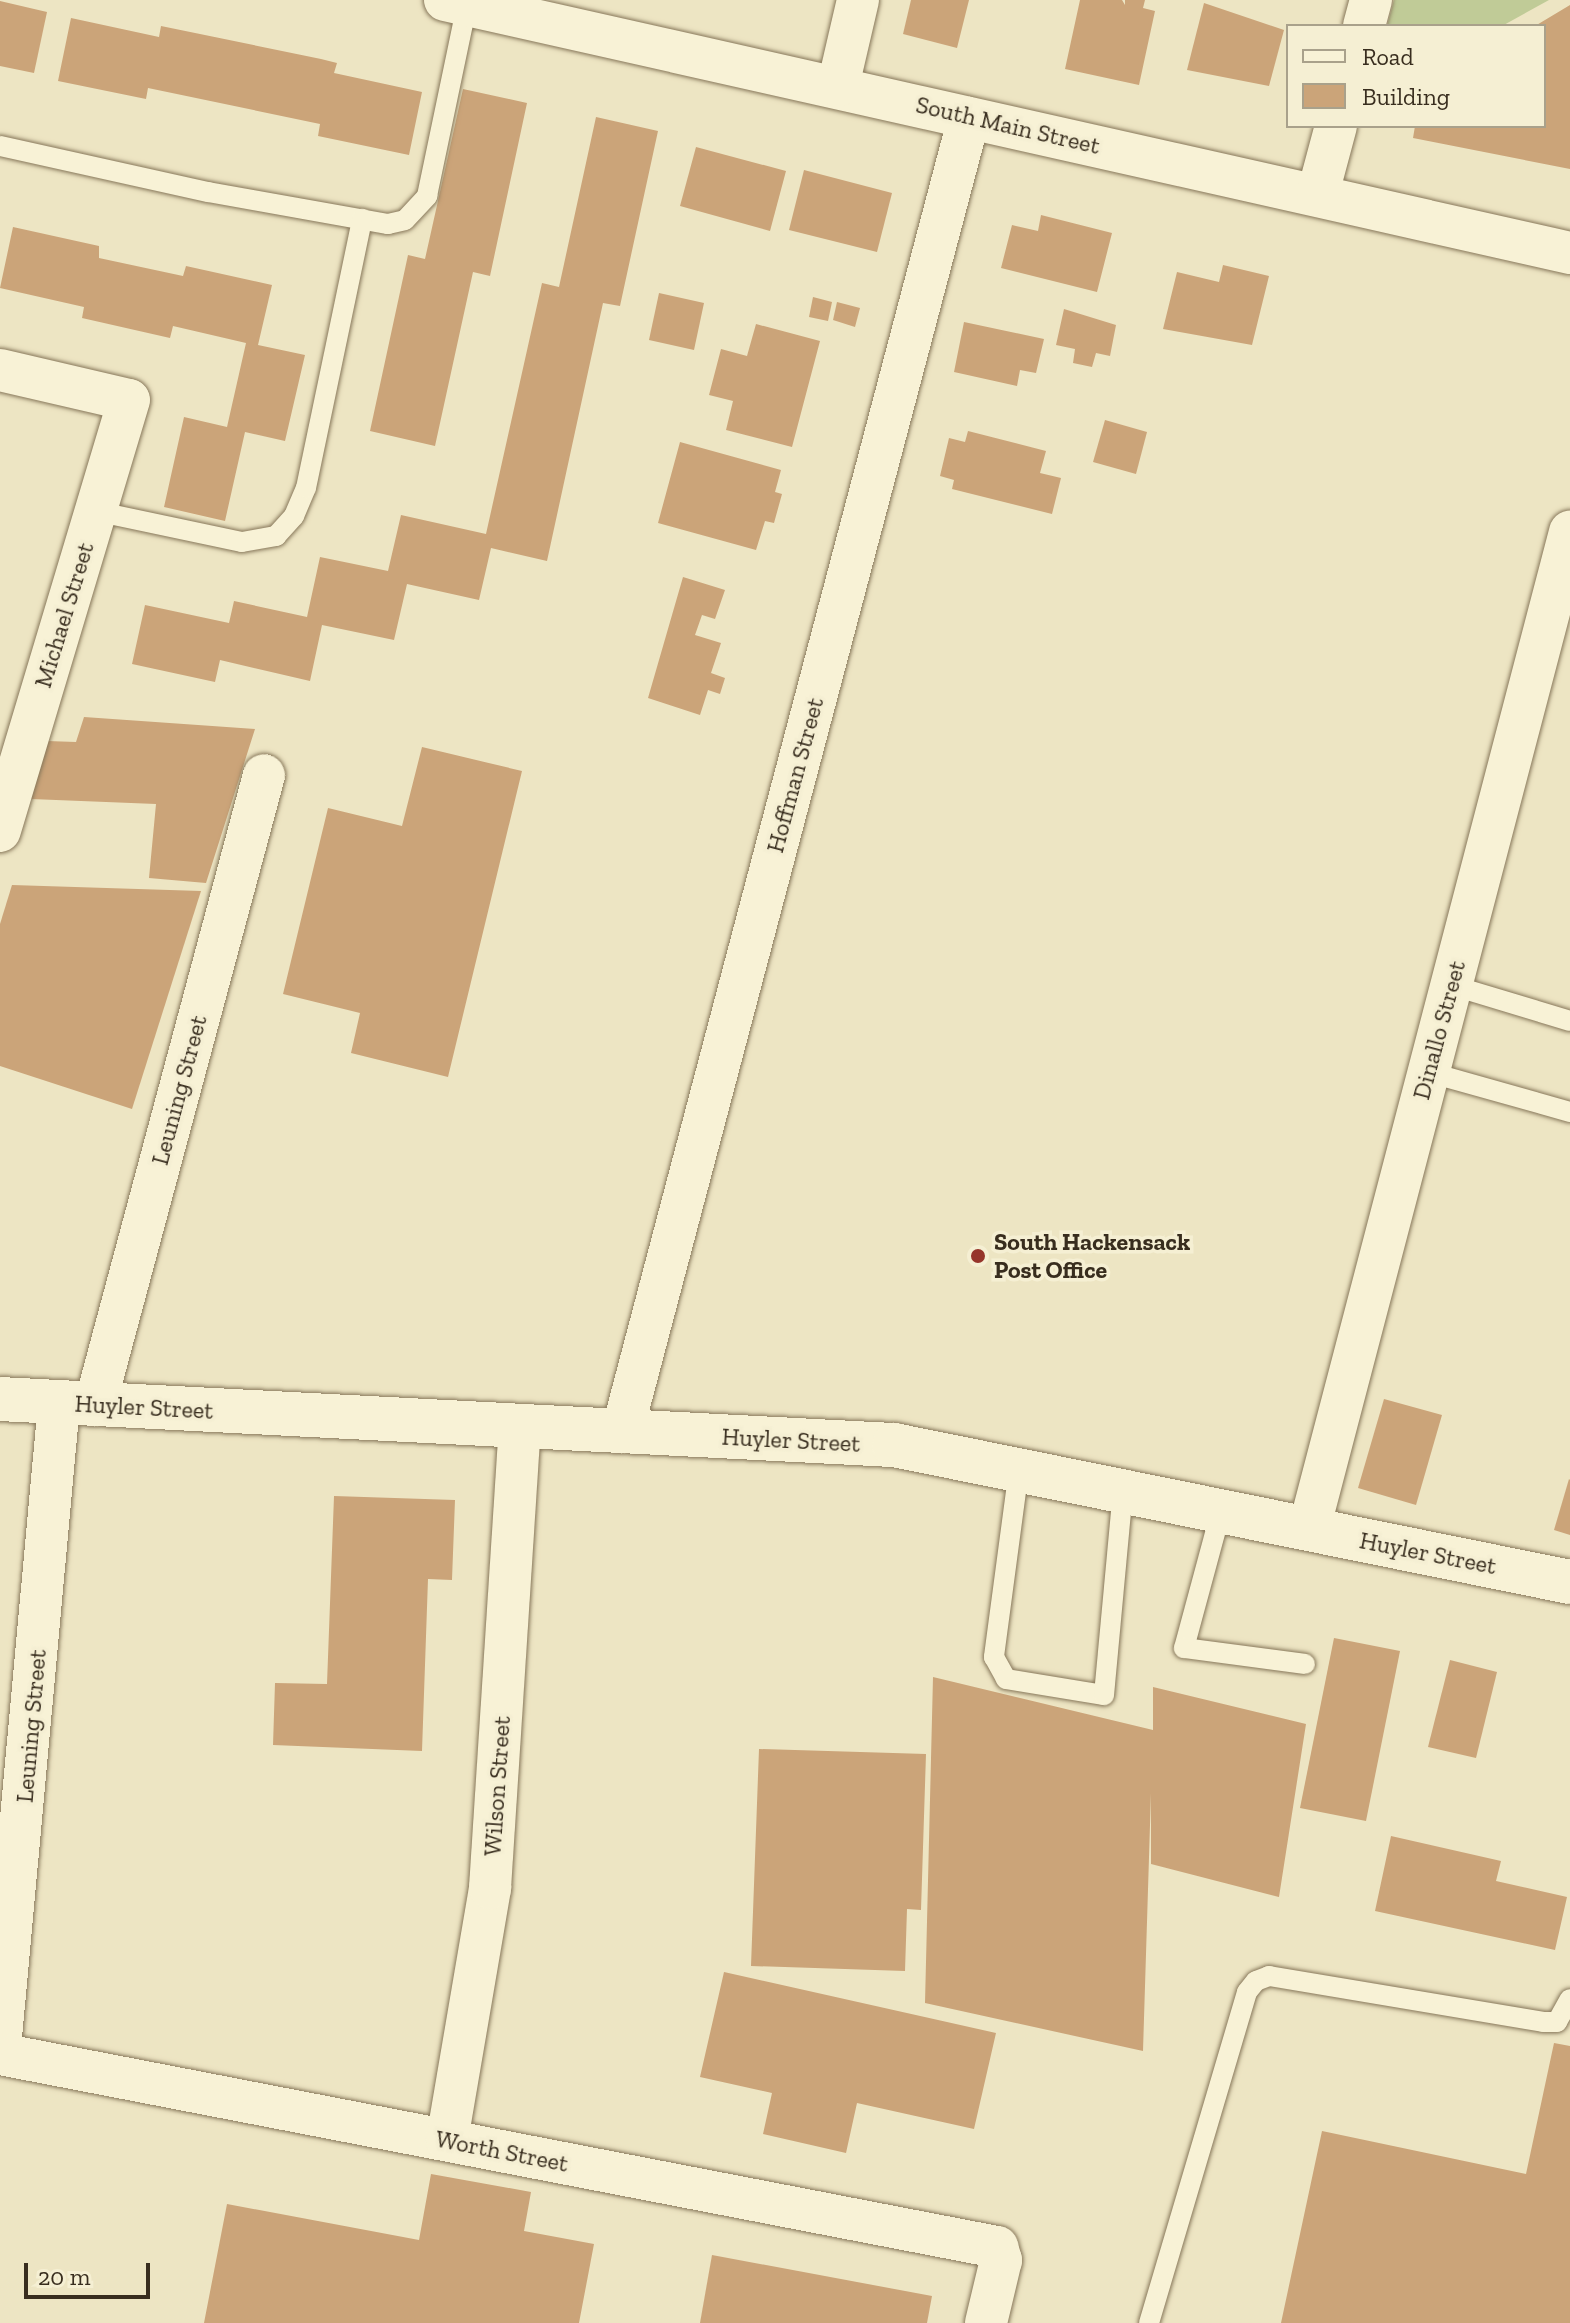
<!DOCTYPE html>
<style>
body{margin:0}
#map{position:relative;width:1570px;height:2323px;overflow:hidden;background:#ede5c3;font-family:"Zilla Slab",serif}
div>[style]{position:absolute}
.green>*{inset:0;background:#c0cb97}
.building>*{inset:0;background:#cba479}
.roads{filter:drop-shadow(0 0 2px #87775a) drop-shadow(0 0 2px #87775a)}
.lane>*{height:20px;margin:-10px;padding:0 10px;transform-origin:10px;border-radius:10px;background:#f8f2d6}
.street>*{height:42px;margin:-21px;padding:0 21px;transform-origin:21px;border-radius:21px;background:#f8f2d6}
.secondary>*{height:44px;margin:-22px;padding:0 22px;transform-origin:22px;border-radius:22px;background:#f8f2d6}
.dots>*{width:22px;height:22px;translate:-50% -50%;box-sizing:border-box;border:4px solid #f5efd3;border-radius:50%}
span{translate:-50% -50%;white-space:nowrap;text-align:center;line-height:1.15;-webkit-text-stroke:7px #f5efd3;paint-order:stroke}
.street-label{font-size:24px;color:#382d1e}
.poi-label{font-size:24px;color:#382d1e;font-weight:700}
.left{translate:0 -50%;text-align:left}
.legend{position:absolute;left:1286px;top:24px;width:260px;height:104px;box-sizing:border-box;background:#f5efd3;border:2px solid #a9a18b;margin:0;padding:10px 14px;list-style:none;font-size:24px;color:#382d1e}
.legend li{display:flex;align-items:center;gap:16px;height:40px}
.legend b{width:40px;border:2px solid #a9a18b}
.scale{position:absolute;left:24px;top:2263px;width:126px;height:36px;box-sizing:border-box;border:4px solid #382d1e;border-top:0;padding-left:10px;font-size:24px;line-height:28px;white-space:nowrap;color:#382d1e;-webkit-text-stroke:6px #f5efd3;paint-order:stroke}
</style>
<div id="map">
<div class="green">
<i style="clip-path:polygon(1394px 0,1549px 0,1502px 26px,1387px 26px)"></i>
</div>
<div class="building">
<i style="clip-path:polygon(911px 0,969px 0,957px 48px,903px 34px)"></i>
<i style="clip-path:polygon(1080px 0,1122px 0,1125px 5px,1125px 0,1145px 0,1143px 8px,1155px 11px,1139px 85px,1065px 69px)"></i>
<i style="clip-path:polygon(0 1px,47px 12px,34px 73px,0 66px)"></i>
<i style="clip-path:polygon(1204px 3px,1284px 30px,1269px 86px,1187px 70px)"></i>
<i style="clip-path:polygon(1570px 5px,1570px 169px,1413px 138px,1415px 126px,1544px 126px,1544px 26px,1535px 26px)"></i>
<i style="clip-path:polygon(71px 18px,159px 37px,161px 26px,321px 59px,337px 63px,334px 73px,422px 92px,409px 155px,318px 136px,320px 124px,148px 88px,146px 99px,58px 81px)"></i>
<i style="clip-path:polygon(463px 89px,527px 103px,490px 276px,473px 272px,435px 446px,370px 431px,408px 255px,425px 259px)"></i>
<i style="clip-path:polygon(596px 117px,658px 131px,620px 306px,603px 303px,547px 561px,491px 548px,479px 600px,407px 584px,394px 640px,322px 625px,310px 681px,220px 660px,215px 682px,132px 664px,145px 605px,229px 623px,234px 601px,307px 617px,320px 557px,388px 571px,401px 515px,486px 534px,542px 283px,559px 287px)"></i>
<i style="clip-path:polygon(696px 147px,786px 171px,770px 231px,680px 206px)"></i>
<i style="clip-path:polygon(804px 170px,892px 193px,877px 252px,789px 230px)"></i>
<i style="clip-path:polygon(1041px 215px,1112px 233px,1097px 292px,1001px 268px,1012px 225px,1038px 231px)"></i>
<i style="clip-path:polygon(13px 227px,99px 246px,99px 258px,183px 276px,186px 266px,272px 285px,258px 345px,305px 355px,285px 441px,245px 432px,225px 521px,164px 507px,184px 417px,227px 427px,246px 343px,173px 326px,170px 338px,82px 318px,84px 307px,0 288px)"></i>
<i style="clip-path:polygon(1223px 265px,1269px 276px,1252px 345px,1163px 329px,1177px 272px,1219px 282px)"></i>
<i style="clip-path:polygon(659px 293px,704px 303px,694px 350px,649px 340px)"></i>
<i style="clip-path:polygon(813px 297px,832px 302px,828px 321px,809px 317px)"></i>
<i style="clip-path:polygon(837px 302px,860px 308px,855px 327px,833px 320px)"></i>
<i style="clip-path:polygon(1064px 309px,1116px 325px,1110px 356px,1096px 353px,1092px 367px,1073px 363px,1075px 349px,1056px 345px)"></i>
<i style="clip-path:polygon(964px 322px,1044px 339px,1036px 373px,1020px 370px,1017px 386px,954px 372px)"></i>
<i style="clip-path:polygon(756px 324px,820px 341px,792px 447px,726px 430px,733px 401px,709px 395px,721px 349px,747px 356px)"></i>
<i style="clip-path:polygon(1105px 420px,1147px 432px,1136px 474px,1093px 462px)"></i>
<i style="clip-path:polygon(968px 431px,1046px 451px,1040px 473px,1061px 478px,1052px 514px,952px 489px,954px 480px,940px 476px,949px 438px,965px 442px)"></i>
<i style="clip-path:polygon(680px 442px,781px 470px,775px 492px,782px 494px,774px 523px,765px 521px,756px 550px,658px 523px)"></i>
<i style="clip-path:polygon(683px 577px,725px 590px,715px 619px,702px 615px,695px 635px,721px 643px,711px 673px,725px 678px,720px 694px,708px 690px,700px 715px,648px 698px)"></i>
<i style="clip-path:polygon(84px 717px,255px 729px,206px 883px,149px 878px,156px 804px,31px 799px,47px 741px,76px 742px)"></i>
<i style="clip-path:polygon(422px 747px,522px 771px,448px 1077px,351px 1053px,360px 1013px,283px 994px,328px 808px,402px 826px)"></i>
<i style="clip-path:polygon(12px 885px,201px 891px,132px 1109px,0 1066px,0 924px)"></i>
<i style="clip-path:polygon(1384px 1399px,1442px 1415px,1416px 1505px,1358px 1488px)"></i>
<i style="clip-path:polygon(1569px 1479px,1570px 1480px,1570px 1535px,1554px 1530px)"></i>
<i style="clip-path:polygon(334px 1496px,455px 1500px,452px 1580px,428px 1579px,422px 1751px,273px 1745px,275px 1683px,327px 1684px)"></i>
<i style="clip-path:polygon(1334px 1638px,1400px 1651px,1366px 1821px,1300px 1808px)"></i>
<i style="clip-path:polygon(1450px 1660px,1497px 1672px,1476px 1758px,1428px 1747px)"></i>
<i style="clip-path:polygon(933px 1677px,1153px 1730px,1153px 1687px,1306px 1724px,1279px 1897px,1151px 1864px,1151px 1793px,1143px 2051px,925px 2003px)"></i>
<i style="clip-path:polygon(759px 1749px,926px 1754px,921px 1910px,907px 1909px,905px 1971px,751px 1966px)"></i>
<i style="clip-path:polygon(1391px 1836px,1501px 1861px,1496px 1881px,1567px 1897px,1555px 1950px,1375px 1911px)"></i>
<i style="clip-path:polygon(724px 1972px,996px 2033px,974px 2129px,857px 2103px,846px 2153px,763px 2134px,772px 2093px,700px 2077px)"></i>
<i style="clip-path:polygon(1554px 2043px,1570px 2046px,1570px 2323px,1281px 2323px,1322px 2131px,1526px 2174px)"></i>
<i style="clip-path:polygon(431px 2174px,531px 2192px,524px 2231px,594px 2244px,579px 2323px,204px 2323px,227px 2204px,419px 2240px)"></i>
<i style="clip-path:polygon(712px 2255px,932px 2296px,927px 2323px,700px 2323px)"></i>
</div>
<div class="roads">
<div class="lane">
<i style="left:0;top:146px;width:213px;rotate:12.5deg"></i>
<i style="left:208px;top:192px;width:183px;rotate:10.1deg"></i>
<i style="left:388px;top:224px;width:17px;rotate:-13deg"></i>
<i style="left:405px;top:220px;width:33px;rotate:-47deg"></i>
<i style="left:427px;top:196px;width:195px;rotate:-78.2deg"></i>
<i style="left:95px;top:511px;width:150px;rotate:11.9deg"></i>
<i style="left:242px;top:542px;width:35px;rotate:-10deg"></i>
<i style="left:276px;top:536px;width:27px;rotate:-48deg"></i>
<i style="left:294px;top:516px;width:30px;rotate:-67deg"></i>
<i style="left:306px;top:488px;width:275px;rotate:-78.2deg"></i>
<i style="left:1451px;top:985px;width:124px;rotate:16.8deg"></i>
<i style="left:1428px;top:1072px;width:148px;rotate:15.7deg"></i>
<i style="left:1019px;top:1469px;width:190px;rotate:97.6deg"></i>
<i style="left:994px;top:1657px;width:25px;rotate:61deg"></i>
<i style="left:1006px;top:1679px;width:99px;rotate:9.3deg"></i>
<i style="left:1104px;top:1695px;width:205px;rotate:-84.7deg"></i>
<i style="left:1221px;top:1511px;width:142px;rotate:105.1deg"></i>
<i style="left:1184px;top:1648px;width:122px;rotate:7.5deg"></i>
<i style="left:1149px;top:2323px;width:345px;rotate:-73.5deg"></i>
<i style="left:1247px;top:1992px;width:14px;rotate:-51deg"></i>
<i style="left:1256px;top:1981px;width:14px;rotate:-21deg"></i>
<i style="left:1269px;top:1976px;width:278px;rotate:9.5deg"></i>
<i style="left:1543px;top:2022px;width:14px"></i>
<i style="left:1557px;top:2022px;width:26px;rotate:-61deg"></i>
</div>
<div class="street">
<i style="left:445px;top:0;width:1153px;rotate:12.67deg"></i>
<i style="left:1364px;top:26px;width:27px;rotate:-75deg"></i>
<i style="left:838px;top:86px;width:88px;rotate:-76.9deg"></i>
<i style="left:1318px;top:193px;width:69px;rotate:-75deg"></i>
<i style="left:0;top:370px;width:132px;rotate:13.1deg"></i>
<i style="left:129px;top:400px;width:450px;rotate:106.7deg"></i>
<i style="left:95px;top:1405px;width:652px;rotate:-74.98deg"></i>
<i style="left:622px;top:1432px;width:1359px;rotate:-75.21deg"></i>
<i style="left:1309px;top:1529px;width:1031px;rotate:-75.33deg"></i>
<i style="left:0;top:2048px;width:648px;rotate:-84.77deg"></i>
<i style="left:0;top:2054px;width:1016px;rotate:10.96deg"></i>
<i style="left:997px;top:2247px;width:14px;rotate:73deg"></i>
<i style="left:1001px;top:2260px;width:65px;rotate:103.4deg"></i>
<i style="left:447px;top:2140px;width:256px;rotate:-80.3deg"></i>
<i style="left:490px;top:1888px;width:461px;rotate:-86.3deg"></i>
</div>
<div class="secondary">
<i style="left:0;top:1399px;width:895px;rotate:2.95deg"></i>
<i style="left:894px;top:1445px;width:690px;rotate:11.46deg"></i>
</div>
</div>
<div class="dots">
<i style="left:978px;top:1256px;background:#96352b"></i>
</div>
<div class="street-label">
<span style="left:1008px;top:125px;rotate:13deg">South Main Street</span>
<span style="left:64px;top:615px;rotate:-73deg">Michael Street</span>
<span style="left:795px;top:775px;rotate:-75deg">Hoffman Street</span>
<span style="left:1439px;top:1030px;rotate:-75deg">Dinallo Street</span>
<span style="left:179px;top:1090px;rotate:-75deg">Leuning Street</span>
<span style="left:144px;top:1407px;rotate:3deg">Huyler Street</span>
<span style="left:791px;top:1440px;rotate:3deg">Huyler Street</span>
<span style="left:1428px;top:1553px;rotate:11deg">Huyler Street</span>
<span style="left:31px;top:1726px;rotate:-85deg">Leuning Street</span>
<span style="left:497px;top:1786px;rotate:-86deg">Wilson Street</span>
<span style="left:502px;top:2151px;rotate:11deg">Worth Street</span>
</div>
<div class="poi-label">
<span class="left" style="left:994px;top:1256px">South Hackensack<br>Post Office</span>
</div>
<ul class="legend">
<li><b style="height:10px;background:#f8f2d6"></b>Road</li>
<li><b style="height:22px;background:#cba479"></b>Building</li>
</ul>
<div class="scale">20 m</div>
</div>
